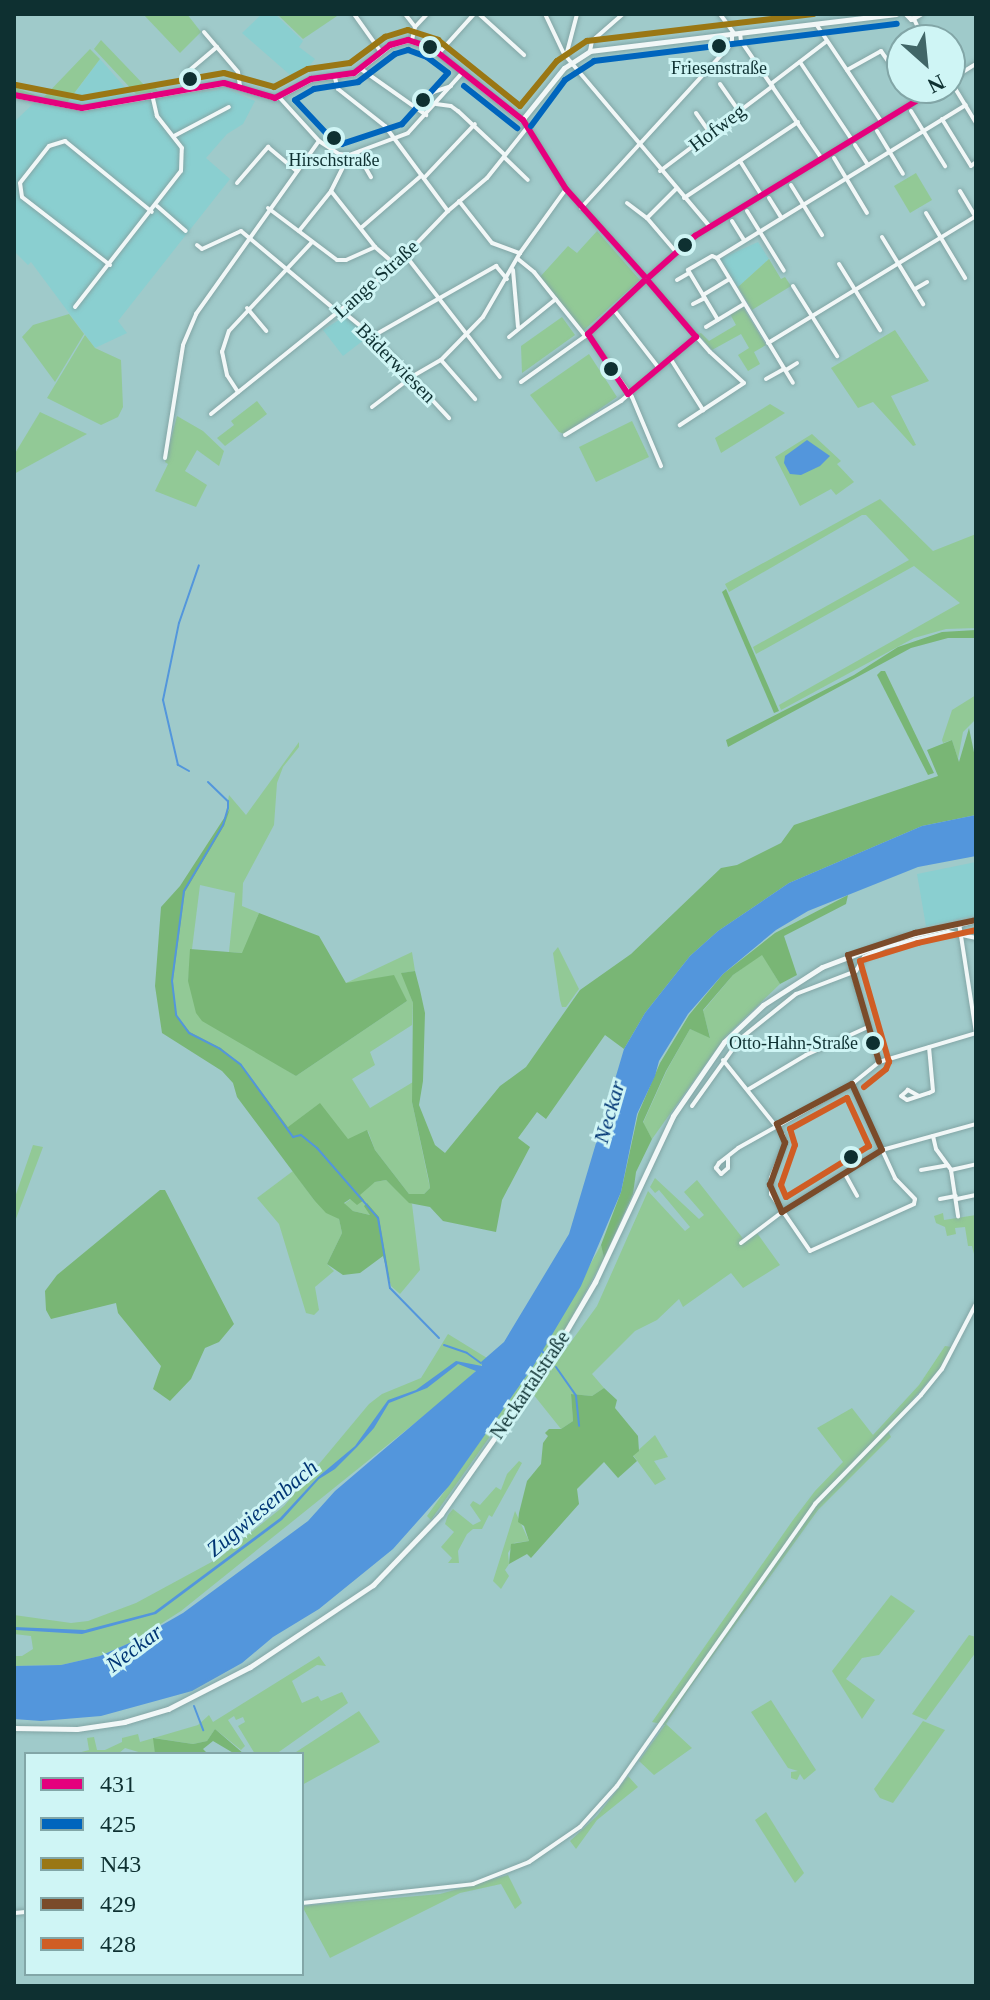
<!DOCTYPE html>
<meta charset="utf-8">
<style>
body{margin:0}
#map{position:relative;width:990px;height:2000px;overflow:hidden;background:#9fcaca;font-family:"Times New Roman",serif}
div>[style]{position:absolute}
.built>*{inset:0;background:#8acfd0}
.green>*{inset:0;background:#92c996}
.forest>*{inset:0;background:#79b675}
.water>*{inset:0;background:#5396dc}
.stream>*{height:2px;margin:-1px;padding:0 1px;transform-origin:1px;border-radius:1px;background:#5396dc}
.roads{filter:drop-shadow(0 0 2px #82a5a5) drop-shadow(0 0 2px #82a5a5)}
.minor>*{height:4px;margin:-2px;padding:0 2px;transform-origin:2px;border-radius:2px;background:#f1f7f7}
.tertiary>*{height:4px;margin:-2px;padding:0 2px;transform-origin:2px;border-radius:2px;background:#f1f7f7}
.secondary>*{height:5px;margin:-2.5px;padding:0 2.5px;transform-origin:2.5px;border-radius:2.5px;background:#f1f7f7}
.bus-1>*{height:6px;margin:-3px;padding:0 3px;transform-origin:3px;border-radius:3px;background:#e5007d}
.bus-2>*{height:6px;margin:-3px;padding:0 3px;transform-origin:3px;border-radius:3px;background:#0065bd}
.bus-3>*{height:6px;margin:-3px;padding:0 3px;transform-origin:3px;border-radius:3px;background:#9a7714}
.bus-4>*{height:6px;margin:-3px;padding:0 3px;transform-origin:3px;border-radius:3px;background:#7a4b2a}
.bus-5>*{height:6px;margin:-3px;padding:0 3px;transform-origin:3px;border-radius:3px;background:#d05d24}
.dots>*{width:22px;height:22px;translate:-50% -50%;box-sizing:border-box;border:4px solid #cff5f5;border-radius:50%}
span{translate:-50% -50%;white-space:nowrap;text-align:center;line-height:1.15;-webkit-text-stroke:6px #cff5f5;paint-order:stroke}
.bus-label{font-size:18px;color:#0e3031}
.right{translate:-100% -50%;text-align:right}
.street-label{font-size:20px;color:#0e3031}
.water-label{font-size:22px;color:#003574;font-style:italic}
.frame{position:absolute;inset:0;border:16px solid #0e3031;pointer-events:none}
.legend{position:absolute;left:24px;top:1752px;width:280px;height:224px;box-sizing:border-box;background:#cff5f5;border:2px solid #82a6a7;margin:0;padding:10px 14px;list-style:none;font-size:24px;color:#0e3031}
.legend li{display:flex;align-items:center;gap:16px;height:40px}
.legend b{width:40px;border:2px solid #82a6a7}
.north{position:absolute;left:886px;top:24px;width:80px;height:80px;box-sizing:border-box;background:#cff5f5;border:2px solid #82a6a7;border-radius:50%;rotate:153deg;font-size:22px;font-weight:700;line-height:32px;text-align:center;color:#0e3031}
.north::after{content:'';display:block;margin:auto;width:28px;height:36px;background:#416667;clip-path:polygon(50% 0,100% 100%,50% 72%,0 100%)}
</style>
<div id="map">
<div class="built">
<i style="clip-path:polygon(262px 14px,275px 14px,303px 41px,299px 47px,315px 59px,297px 81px,242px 33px)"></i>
<i style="clip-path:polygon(100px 59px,137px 101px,227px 89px,255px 101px,243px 124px,227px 134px,206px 158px,230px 179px,118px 321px,127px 333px,95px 348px,31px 262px,28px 265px,14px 251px,14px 122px,36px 101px,63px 109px)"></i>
<i style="clip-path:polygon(758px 242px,769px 259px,738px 287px,720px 259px)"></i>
<i style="clip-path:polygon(345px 316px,369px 336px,343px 356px,323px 330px)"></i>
<i style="clip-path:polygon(976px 862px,976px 915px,926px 926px,917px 874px)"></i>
</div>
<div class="green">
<i style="clip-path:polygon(143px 14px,187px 14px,201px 32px,180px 53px)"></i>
<i style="clip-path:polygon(277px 14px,340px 14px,303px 39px)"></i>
<i style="clip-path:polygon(101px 40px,146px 87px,151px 83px,158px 91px,136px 94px,94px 49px)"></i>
<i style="clip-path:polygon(90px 49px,100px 59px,66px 104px,14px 93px,14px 87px,43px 98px)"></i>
<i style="clip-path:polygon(916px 173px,932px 200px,910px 213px,894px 186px)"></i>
<i style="clip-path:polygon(597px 231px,640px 280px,583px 331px,540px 277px,568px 246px,577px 253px)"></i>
<i style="clip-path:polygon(769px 259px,781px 279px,785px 277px,791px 286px,752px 310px,738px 287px)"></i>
<i style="clip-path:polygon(743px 307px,766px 345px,754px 352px,760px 364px,748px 371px,738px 355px,749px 348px,741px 334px,712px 350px,698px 334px,701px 333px,709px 341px,736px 325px,730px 314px)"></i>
<i style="clip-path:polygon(69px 314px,84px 334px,55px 382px,22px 337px,33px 325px)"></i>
<i style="clip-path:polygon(562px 317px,575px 335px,522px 373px,521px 346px)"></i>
<i style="clip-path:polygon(895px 330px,929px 381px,891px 396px,916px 445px,913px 446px,873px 402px,858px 408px,831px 368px)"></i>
<i style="clip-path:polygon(85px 335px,95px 348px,121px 360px,123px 407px,118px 417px,101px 425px,47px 398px)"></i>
<i style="clip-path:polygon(589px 354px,617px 397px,564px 434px,559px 432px,530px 395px)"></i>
<i style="clip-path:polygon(257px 401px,267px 414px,225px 446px,217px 438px,234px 425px,231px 421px)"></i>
<i style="clip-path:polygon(770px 404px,785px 413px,721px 453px,715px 438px)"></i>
<i style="clip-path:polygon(40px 412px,87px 434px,14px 474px,14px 455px)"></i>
<i style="clip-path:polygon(177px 416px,203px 431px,224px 451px,219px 466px,197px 450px,185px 471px,207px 485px,196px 507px,155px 491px,168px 464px,165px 462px)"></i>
<i style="clip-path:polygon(632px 421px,649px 457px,596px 482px,579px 447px)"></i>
<i style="clip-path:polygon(812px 434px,841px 461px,837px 464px,854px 482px,836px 495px,831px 489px,800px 506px,775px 457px)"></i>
<i style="clip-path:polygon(880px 499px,933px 551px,976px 534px,976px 628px,946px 629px,914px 638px,781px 710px,779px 705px,960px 603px,914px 566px,756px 654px,753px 647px,909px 560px,866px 515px,862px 515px,729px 592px,725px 584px)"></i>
<i style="clip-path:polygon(976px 695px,976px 719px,963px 732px,958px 759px,952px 740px,943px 743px,942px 740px,952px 710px)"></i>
<i style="clip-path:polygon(299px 742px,299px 747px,283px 767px,277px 783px,274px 825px,243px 883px,242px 906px,259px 913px,243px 953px,229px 952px,235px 893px,200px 885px,188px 981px,263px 1055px,296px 1076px,407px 1001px,346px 983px,412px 952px,415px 971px,402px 973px,413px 1003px,412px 1025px,370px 1052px,375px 1065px,352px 1079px,370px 1108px,413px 1082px,412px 1102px,430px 1188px,424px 1194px,409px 1194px,375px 1150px,368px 1131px,348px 1140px,288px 1127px,241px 1064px,221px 1048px,190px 1032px,176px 1014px,173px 981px,185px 892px,224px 826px,229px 795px,246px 815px)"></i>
<i style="clip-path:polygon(558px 947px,579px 989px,566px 1007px,562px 1007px,560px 1000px,553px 953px)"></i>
<i style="clip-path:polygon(762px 954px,780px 984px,725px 1037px,652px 1139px,643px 1123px,667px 1070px,690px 1029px,710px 1037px,703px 1011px,733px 975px)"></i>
<i style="clip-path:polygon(33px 1145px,43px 1147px,14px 1224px,14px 1200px)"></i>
<i style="clip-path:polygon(293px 1171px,314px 1200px,339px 1219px,342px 1233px,327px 1264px,334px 1271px,315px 1287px,319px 1310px,314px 1315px,306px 1313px,279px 1224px,257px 1198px)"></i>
<i style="clip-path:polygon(655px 1178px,699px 1219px,704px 1215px,684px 1192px,697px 1180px,745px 1241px,757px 1233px,780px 1265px,743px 1288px,731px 1273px,683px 1307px,679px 1299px,657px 1320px,635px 1331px,592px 1374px,604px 1388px,592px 1396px,571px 1394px,573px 1421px,561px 1429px,533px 1394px,597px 1306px,648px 1191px,685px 1231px,690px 1227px,659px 1190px,655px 1193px,650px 1187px)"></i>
<i style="clip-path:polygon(386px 1180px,412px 1204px,420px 1270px,400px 1294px,391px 1286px,379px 1217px,353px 1211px,344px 1204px,375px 1182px)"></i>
<i style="clip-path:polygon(943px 1213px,944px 1220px,976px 1215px,976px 1262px,972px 1246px,968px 1246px,965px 1227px,955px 1228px,956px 1234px,947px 1236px,945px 1227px,936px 1223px,934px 1216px)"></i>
<i style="clip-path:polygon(601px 1245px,604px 1258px,563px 1333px,431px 1520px,427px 1516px,534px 1365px)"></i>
<i style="clip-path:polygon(448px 1334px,487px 1358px,486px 1361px,456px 1390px,181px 1611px,134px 1641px,100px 1656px,61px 1665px,14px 1666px,14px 1656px,22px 1656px,33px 1649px,31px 1636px,14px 1634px,14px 1615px,71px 1623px,88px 1621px,136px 1603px,219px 1558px,284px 1506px,369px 1404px,382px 1394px,421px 1378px)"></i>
<i style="clip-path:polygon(945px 1346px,952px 1347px,940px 1368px,887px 1429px,891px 1437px,818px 1510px,686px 1693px,666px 1724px,692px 1748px,654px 1775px,639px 1761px,665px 1725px,652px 1722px,793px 1520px,815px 1491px,843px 1462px,817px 1428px,852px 1408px,873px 1435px,919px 1385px)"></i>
<i style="clip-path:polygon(655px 1435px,668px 1457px,654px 1461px,666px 1479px,655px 1485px,633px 1455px)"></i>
<i style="clip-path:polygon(519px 1461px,522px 1463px,492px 1517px,489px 1515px,482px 1529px,473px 1529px,467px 1534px,458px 1551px,459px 1563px,448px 1563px,452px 1558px,441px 1547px,454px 1532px,445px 1524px,448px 1515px,453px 1509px,473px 1525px,481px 1521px,470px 1505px,473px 1501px,480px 1505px,496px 1487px,501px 1490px,507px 1474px)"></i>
<i style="clip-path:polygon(515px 1511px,529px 1541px,514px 1543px,508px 1553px,509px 1564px,505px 1570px,509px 1576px,501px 1589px,493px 1581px)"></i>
<i style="clip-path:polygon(891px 1595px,915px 1611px,879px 1655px,862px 1658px,846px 1679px,875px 1700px,862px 1719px,832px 1671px)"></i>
<i style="clip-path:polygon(969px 1635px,976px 1637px,976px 1652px,926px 1720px,912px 1714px)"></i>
<i style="clip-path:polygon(319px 1656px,326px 1666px,317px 1665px,292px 1681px,302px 1703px,318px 1696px,321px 1701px,342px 1692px,348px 1703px,276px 1754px,255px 1754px,238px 1726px,245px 1722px,243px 1717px,236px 1720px,234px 1716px,228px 1720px,245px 1746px,241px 1750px,215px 1729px,207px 1741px,193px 1744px,154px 1738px,155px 1752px,145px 1754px,125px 1748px,118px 1754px,74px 1754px,89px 1750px,87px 1738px,94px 1737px,97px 1750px,105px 1750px,122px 1742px,122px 1738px,138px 1734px,140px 1742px,198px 1725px,209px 1715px,213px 1722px)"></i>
<i style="clip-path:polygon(771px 1700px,816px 1770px,804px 1780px,800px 1774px,797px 1780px,791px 1778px,791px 1772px,798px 1771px,788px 1768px,751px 1712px)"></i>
<i style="clip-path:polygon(359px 1711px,380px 1742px,302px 1785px,302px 1754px,293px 1754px)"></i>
<i style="clip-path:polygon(923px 1721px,945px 1730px,893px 1803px,880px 1798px,874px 1789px)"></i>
<i style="clip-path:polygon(628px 1776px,638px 1787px,597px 1820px,576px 1849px,570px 1841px,597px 1816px)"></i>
<i style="clip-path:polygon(766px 1812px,804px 1873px,795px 1883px,755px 1820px)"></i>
<i style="clip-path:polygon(508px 1875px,522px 1903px,515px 1909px,501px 1884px,460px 1893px,330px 1958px,302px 1906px,440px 1894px)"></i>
</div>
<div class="forest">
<i style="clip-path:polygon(726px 589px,779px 711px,774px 713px,722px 592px)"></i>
<i style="clip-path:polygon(976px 630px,976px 638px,948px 638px,911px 648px,728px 747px,726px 740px,854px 675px,898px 647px,942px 632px)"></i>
<i style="clip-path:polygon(881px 671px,885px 671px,934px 773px,928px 775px,877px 675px)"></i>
<i style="clip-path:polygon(969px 728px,976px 762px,976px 815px,922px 826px,789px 883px,718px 931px,690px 956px,645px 1013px,624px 1049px,605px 1035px,546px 1119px,537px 1112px,518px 1138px,530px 1147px,502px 1200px,496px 1232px,443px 1221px,430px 1207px,409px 1203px,386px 1180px,375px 1182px,360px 1195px,364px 1200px,357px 1205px,350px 1199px,344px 1203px,353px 1211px,370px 1215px,364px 1206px,367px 1203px,379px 1217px,391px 1286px,383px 1256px,360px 1273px,343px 1275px,327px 1264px,342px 1233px,339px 1219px,326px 1213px,314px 1200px,237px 1097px,233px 1083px,222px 1071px,162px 1033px,155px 986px,161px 907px,180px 886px,230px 809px,224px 826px,185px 892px,173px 981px,176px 1014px,190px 1032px,221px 1048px,241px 1064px,288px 1127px,320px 1103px,348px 1139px,367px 1130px,375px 1150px,409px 1194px,424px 1194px,430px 1188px,429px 1181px,412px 1102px,413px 1003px,401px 973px,415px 971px,420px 990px,425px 1013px,423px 1081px,419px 1105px,435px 1145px,445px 1153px,500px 1086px,526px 1067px,580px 990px,631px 954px,721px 868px,737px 865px,781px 843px,794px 825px,938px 776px,927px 750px,952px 740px,959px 762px)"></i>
<i style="clip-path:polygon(848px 895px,846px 904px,784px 936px,797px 975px,780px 984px,762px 955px,733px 975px,703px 1010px,710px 1038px,690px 1029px,666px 1071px,643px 1122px,652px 1139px,636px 1172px,633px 1194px,604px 1258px,601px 1245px,621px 1192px,638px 1114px,660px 1063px,689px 1015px,723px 974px,775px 933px)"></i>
<i style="clip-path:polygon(259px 913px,319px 936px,346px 983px,394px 975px,407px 1001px,296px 1076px,202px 1021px,196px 1013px,188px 981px,190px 949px,242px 953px)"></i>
<i style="clip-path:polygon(160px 1190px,165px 1190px,234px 1324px,219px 1342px,205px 1348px,191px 1379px,170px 1401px,153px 1389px,161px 1366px,118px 1313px,116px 1303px,51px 1319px,46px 1310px,45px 1291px,57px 1275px)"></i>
<i style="clip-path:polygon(604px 1388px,617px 1400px,615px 1408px,638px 1436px,639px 1451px,633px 1456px,637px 1461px,618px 1478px,604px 1462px,577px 1489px,579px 1504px,531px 1558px,527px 1554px,509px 1564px,511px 1544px,529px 1541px,524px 1526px,518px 1522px,519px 1513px,527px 1481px,541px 1464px,543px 1443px,548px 1436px,545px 1433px,549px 1429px,561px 1429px,573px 1421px,571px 1394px,592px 1396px)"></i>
<i style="clip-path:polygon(215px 1729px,244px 1754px,235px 1754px,213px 1741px,203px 1749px,208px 1754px,155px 1754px,153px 1738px,193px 1744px,207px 1741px)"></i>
</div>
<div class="water">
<i style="clip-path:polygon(807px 440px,830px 456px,820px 466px,801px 475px,790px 474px,784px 463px,785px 456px)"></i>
<i style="clip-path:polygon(976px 815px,976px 856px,918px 867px,808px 911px,776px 930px,723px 974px,688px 1014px,659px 1061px,655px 1076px,637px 1114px,621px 1192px,581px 1286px,534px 1365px,449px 1486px,393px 1549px,319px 1609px,273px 1637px,242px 1663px,192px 1691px,101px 1716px,41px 1721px,14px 1719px,14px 1666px,61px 1665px,100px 1656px,134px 1641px,183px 1613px,308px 1521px,335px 1491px,476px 1371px,458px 1364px,427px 1388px,389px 1403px,374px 1428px,357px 1447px,335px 1469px,319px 1479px,282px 1520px,156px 1614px,82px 1634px,16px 1630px,14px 1627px,85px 1630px,154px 1612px,280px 1518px,318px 1477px,355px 1446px,388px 1400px,416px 1390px,456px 1361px,482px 1366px,481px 1362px,504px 1342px,569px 1234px,624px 1049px,645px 1013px,690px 956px,718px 931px,789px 883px,922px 826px)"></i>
</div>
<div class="stream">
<i style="left:189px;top:771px;width:13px;rotate:-151deg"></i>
<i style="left:178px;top:765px;width:67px;rotate:-103deg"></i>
<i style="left:163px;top:700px;width:79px;rotate:-78.3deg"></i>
<i style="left:179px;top:623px;width:61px;rotate:-71deg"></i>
<i style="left:208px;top:782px;width:28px;rotate:44deg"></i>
<i style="left:228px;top:801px;width:7px;rotate:90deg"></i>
<i style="left:228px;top:808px;width:18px;rotate:106deg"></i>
<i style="left:223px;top:825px;width:77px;rotate:120.6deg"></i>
<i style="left:184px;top:891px;width:91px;rotate:97.6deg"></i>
<i style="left:172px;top:981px;width:34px;rotate:83deg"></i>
<i style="left:176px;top:1015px;width:22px;rotate:54deg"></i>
<i style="left:189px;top:1033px;width:35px;rotate:27deg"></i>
<i style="left:220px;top:1049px;width:26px;rotate:37deg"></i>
<i style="left:241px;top:1065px;width:89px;rotate:54.2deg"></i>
<i style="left:293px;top:1137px;width:8px;rotate:-14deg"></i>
<i style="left:301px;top:1135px;width:21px;rotate:39deg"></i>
<i style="left:317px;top:1148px;width:93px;rotate:48.9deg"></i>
<i style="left:378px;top:1218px;width:71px;rotate:80.3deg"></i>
<i style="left:390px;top:1288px;width:70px;rotate:45.6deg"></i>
<i style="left:444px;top:1345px;width:24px;rotate:19deg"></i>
<i style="left:467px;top:1353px;width:17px;rotate:36deg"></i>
<i style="left:542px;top:1351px;width:8px;rotate:50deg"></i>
<i style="left:556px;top:1367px;width:35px;rotate:55deg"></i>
<i style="left:576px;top:1396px;width:30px;rotate:84deg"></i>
<i style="left:194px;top:1706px;width:26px;rotate:69deg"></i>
</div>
<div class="roads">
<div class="minor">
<i style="left:354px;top:14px;width:47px;rotate:54.6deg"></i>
<i style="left:405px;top:14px;width:16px;rotate:52deg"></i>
<i style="left:479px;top:14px;width:61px;rotate:42.3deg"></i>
<i style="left:545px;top:14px;width:44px;rotate:64.6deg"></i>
<i style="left:564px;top:54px;width:226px;rotate:49.8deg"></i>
<i style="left:720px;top:14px;width:24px;rotate:54deg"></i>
<i style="left:914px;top:19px;width:23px;rotate:65deg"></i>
<i style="left:816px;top:24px;width:117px;rotate:56.2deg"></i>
<i style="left:204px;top:32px;width:52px;rotate:49.6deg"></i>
<i style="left:238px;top:72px;width:14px;rotate:82deg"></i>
<i style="left:740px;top:33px;width:8px;rotate:83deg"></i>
<i style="left:741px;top:41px;width:143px;rotate:55.5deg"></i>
<i style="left:412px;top:40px;width:13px;rotate:-77deg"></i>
<i style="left:415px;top:27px;width:18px;rotate:-47deg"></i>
<i style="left:590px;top:51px;width:10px;rotate:-79deg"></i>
<i style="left:592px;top:41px;width:41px;rotate:-41.1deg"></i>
<i style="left:439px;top:53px;width:52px;rotate:-48.1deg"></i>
<i style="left:566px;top:56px;width:43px;rotate:-75.3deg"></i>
<i style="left:800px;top:62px;width:94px;rotate:56.3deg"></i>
<i style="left:361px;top:69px;width:80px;rotate:35.3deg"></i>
<i style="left:847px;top:70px;width:39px;rotate:-29deg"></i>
<i style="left:881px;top:51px;width:37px;rotate:55deg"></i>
<i style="left:185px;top:74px;width:42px;rotate:-40.2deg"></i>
<i style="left:335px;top:78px;width:11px;rotate:75deg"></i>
<i style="left:338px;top:89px;width:60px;rotate:38.2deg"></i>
<i style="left:385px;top:126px;width:106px;rotate:53.5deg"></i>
<i style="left:950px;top:80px;width:50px;rotate:58.8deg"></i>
<i style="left:950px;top:80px;width:31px;rotate:-32deg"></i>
<i style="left:772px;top:83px;width:69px;rotate:-37.4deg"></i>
<i style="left:720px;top:84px;width:33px;rotate:55deg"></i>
<i style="left:906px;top:88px;width:16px;rotate:55deg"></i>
<i style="left:279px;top:97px;width:59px;rotate:47.7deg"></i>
<i style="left:319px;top:141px;width:24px;rotate:33deg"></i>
<i style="left:339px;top:154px;width:10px;rotate:6deg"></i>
<i style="left:349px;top:155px;width:63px;rotate:-20.4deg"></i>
<i style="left:408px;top:133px;width:81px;rotate:-48deg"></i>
<i style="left:436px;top:104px;width:15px;rotate:8deg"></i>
<i style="left:451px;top:106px;width:9px;rotate:36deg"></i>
<i style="left:458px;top:111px;width:64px;rotate:43.1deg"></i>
<i style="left:416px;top:106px;width:22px;rotate:-39deg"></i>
<i style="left:433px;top:92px;width:19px;rotate:-18deg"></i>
<i style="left:911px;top:111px;width:65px;rotate:58.3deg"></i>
<i style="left:696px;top:113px;width:24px;rotate:55deg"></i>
<i style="left:942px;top:119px;width:55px;rotate:58.3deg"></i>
<i style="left:971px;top:166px;width:6px;rotate:-39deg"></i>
<i style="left:523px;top:120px;width:81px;rotate:58.1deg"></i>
<i style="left:566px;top:189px;width:117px;rotate:48.1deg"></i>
<i style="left:877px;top:131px;width:50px;rotate:58.8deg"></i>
<i style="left:174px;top:136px;width:62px;rotate:-27.8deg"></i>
<i style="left:855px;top:145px;width:24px;rotate:57deg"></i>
<i style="left:357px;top:153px;width:28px;rotate:60deg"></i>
<i style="left:504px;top:157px;width:33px;rotate:44deg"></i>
<i style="left:834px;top:158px;width:64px;rotate:59deg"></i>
<i style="left:740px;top:161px;width:41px;rotate:57.8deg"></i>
<i style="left:660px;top:171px;width:141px;rotate:-37deg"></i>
<i style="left:424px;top:178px;width:74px;rotate:-46.6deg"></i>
<i style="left:237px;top:183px;width:48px;rotate:-49.3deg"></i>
<i style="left:268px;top:147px;width:38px;rotate:40deg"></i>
<i style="left:791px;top:185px;width:59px;rotate:58.2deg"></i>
<i style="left:331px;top:191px;width:71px;rotate:51.8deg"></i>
<i style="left:375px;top:247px;width:28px;rotate:41deg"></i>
<i style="left:960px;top:191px;width:29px;rotate:59deg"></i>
<i style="left:684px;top:198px;width:137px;rotate:-33.7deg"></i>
<i style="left:769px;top:198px;width:22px;rotate:58deg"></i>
<i style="left:459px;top:201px;width:53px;rotate:51.8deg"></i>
<i style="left:492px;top:243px;width:30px;rotate:20deg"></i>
<i style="left:627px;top:203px;width:25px;rotate:37deg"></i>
<i style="left:157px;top:206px;width:38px;rotate:41deg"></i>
<i style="left:268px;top:208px;width:86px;rotate:37deg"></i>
<i style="left:337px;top:260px;width:9px"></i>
<i style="left:346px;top:260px;width:32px;rotate:-24deg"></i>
<i style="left:581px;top:208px;width:224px;rotate:-47.5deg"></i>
<i style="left:732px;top:43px;width:10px;rotate:-90deg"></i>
<i style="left:747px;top:211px;width:70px;rotate:58.3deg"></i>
<i style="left:926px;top:213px;width:76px;rotate:59deg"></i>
<i style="left:732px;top:221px;width:22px;rotate:58deg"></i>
<i style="left:362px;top:227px;width:79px;rotate:-40.9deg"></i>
<i style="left:299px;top:231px;width:51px;rotate:-51.3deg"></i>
<i style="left:331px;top:191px;width:40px;rotate:-63.4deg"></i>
<i style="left:882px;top:237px;width:79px;rotate:58.5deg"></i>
<i style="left:197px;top:245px;width:6px;rotate:39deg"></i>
<i style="left:202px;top:249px;width:43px;rotate:-24.8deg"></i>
<i style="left:241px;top:231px;width:128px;rotate:39.9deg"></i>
<i style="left:676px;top:252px;width:45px;rotate:-130.5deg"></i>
<i style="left:647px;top:218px;width:41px;rotate:-45deg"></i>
<i style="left:406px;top:256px;width:153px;rotate:52.2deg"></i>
<i style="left:717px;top:258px;width:292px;rotate:-31.6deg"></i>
<i style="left:717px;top:258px;width:146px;rotate:58.7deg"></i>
<i style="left:717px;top:258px;width:5px;rotate:-158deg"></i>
<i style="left:712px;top:256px;width:28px;rotate:150deg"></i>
<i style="left:688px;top:270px;width:58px;rotate:59deg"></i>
<i style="left:518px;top:259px;width:21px;rotate:39deg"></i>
<i style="left:534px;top:272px;width:82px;rotate:51.4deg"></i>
<i style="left:839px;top:264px;width:78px;rotate:58.2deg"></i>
<i style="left:110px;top:265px;width:111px;rotate:-142.3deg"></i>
<i style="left:22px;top:197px;width:14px;rotate:-98deg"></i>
<i style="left:20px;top:183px;width:47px;rotate:-51.9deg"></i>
<i style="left:49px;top:146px;width:17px;rotate:-17deg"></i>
<i style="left:65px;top:141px;width:112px;rotate:39.2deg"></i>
<i style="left:513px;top:270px;width:57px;rotate:85deg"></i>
<i style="left:649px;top:277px;width:62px;rotate:-41.7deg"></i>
<i style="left:695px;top:236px;width:284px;rotate:-31.4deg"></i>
<i style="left:677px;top:280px;width:14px;rotate:-30deg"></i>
<i style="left:648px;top:281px;width:94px;rotate:48.9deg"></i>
<i style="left:710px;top:352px;width:46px;rotate:42.4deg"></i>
<i style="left:744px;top:383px;width:77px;rotate:146.7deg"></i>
<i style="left:793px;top:286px;width:83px;rotate:57.8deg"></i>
<i style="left:915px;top:289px;width:14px;rotate:-30deg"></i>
<i style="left:703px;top:295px;width:31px;rotate:-31deg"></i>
<i style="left:693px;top:304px;width:13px;rotate:-27deg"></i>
<i style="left:75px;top:307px;width:172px;rotate:-52.1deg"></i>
<i style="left:181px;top:171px;width:23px;rotate:-88deg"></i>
<i style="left:182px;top:148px;width:41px;rotate:-128deg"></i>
<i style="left:157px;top:116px;width:22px;rotate:-103deg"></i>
<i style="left:247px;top:308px;width:30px;rotate:50deg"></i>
<i style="left:614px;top:310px;width:72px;rotate:52.3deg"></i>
<i style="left:342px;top:311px;width:40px;rotate:39deg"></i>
<i style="left:373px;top:336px;width:112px;rotate:47.2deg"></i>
<i style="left:706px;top:327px;width:44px;rotate:-31.2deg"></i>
<i style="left:588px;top:334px;width:77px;rotate:55.1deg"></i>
<i style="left:632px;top:397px;width:75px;rotate:67.2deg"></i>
<i style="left:373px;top:336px;width:142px;rotate:-29.6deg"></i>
<i style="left:496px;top:266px;width:17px;rotate:50deg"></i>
<i style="left:509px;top:337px;width:60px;rotate:-39deg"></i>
<i style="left:768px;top:343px;width:244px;rotate:-31.4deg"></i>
<i style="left:670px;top:358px;width:62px;rotate:57.6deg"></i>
<i style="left:441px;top:360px;width:52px;rotate:48.9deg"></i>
<i style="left:786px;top:370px;width:13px;rotate:-32deg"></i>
<i style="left:766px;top:379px;width:21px;rotate:-29deg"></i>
<i style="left:521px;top:382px;width:82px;rotate:-35.6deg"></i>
<i style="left:588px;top:334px;width:77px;rotate:-43.4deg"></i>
<i style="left:238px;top:392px;width:20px;rotate:-123deg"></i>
<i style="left:227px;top:375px;width:24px;rotate:-102deg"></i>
<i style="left:222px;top:352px;width:22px;rotate:-72deg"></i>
<i style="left:229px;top:331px;width:122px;rotate:-47deg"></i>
<i style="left:372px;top:407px;width:51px;rotate:-37.1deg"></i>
<i style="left:413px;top:376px;width:32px;rotate:-30deg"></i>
<i style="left:441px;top:360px;width:60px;rotate:-45.7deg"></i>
<i style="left:483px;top:317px;width:74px;rotate:-60deg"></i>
<i style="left:520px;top:253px;width:79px;rotate:-54.3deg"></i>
<i style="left:211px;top:414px;width:238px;rotate:-38.8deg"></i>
<i style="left:396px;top:265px;width:75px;rotate:-46.1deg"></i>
<i style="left:448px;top:211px;width:51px;rotate:-40.2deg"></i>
<i style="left:487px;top:178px;width:63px;rotate:-51.5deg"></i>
<i style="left:565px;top:435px;width:66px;rotate:-31.3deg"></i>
<i style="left:621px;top:401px;width:99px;rotate:-40.5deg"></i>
<i style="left:165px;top:458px;width:114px;rotate:-80.9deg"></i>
<i style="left:183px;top:345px;width:34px;rotate:-67deg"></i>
<i style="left:196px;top:314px;width:212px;rotate:-54.6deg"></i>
<i style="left:959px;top:923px;width:111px;rotate:81.2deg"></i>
<i style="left:848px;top:957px;width:109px;rotate:73.6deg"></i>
<i style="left:723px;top:1060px;width:96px;rotate:51.3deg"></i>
<i style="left:783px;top:1135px;width:8px;rotate:76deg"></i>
<i style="left:785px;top:1143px;width:38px;rotate:112deg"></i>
<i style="left:771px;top:1178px;width:16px;rotate:90deg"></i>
<i style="left:771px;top:1194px;width:69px;rotate:55.6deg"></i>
<i style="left:810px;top:1251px;width:114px;rotate:-24.3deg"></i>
<i style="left:914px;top:1204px;width:5px;rotate:-79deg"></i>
<i style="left:915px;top:1199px;width:29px;rotate:-134deg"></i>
<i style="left:895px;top:1178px;width:103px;rotate:-114.6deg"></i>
<i style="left:749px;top:1089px;width:66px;rotate:-30.8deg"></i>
<i style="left:806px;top:1055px;width:68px;rotate:-24.3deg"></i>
<i style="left:919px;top:1096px;width:13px;rotate:-151deg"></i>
<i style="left:908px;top:1090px;width:9px;rotate:139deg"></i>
<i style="left:901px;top:1096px;width:7px;rotate:34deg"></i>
<i style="left:907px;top:1100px;width:23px;rotate:-18deg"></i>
<i style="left:929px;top:1093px;width:4px;rotate:-27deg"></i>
<i style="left:933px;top:1091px;width:44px;rotate:-95.2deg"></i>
<i style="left:692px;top:1106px;width:82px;rotate:-54.4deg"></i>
<i style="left:740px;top:1039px;width:72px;rotate:-38.8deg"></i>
<i style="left:796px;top:994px;width:64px;rotate:-21deg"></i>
<i style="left:856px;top:971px;width:16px;rotate:-60deg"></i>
<i style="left:864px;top:957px;width:23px;rotate:-25deg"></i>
<i style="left:885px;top:947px;width:65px;rotate:-13.4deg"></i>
<i style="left:948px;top:932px;width:29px;rotate:12deg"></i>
<i style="left:933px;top:1136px;width:13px;rotate:77deg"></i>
<i style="left:936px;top:1149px;width:26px;rotate:54deg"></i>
<i style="left:951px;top:1170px;width:47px;rotate:81.3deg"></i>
<i style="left:728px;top:1157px;width:11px;rotate:90deg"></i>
<i style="left:728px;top:1168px;width:9px;rotate:139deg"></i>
<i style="left:721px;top:1174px;width:8px;rotate:-130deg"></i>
<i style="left:716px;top:1168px;width:6px;rotate:-59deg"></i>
<i style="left:719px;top:1163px;width:24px;rotate:-38deg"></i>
<i style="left:738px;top:1148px;width:131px;rotate:-29.3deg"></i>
<i style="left:852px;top:1084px;width:35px;rotate:-39deg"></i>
<i style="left:879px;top:1062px;width:101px;rotate:-16.6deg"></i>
<i style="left:921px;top:1170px;width:27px;rotate:-10deg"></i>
<i style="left:951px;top:1170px;width:23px;rotate:-13deg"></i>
<i style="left:845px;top:1174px;width:25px;rotate:61deg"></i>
<i style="left:940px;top:1199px;width:16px;rotate:-11deg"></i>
<i style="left:957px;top:1199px;width:19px;rotate:-12deg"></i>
<i style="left:741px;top:1243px;width:51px;rotate:-37.1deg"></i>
<i style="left:782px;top:1212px;width:118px;rotate:-31.8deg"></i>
<i style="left:882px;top:1150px;width:98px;rotate:-15.5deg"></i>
</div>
<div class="tertiary">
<i style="left:302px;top:1903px;width:172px;rotate:-6.3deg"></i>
<i style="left:473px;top:1884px;width:60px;rotate:-21.4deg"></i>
<i style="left:529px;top:1862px;width:62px;rotate:-34.5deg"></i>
<i style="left:580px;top:1827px;width:55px;rotate:-47.9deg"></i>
<i style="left:617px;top:1786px;width:345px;rotate:-54.9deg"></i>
<i style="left:815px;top:1504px;width:152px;rotate:-45.8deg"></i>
<i style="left:921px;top:1395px;width:33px;rotate:-51deg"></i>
<i style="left:942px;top:1369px;width:73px;rotate:-62.4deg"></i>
<i style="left:14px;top:1913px;width:12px;rotate:-5deg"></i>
</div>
<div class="secondary">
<i style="left:906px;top:14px;width:7px;rotate:45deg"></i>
<i style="left:911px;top:19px;width:10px;rotate:-29deg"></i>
<i style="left:14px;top:95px;width:69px;rotate:10.8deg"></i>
<i style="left:82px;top:108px;width:144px;rotate:-10deg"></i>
<i style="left:224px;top:83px;width:53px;rotate:16.4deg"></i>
<i style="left:275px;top:98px;width:41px;rotate:-27.8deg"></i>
<i style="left:311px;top:79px;width:43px;rotate:-7.9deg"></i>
<i style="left:354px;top:73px;width:46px;rotate:-37.9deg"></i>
<i style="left:390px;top:45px;width:19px;rotate:-16deg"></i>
<i style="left:408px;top:40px;width:25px;rotate:18deg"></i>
<i style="left:432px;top:48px;width:115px;rotate:38.7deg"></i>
<i style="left:522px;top:120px;width:67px;rotate:-51.1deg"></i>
<i style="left:564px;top:68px;width:31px;rotate:-33deg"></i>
<i style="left:590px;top:51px;width:308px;rotate:-6.9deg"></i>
<i style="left:14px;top:1728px;width:63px;rotate:0.9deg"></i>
<i style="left:77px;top:1729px;width:48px;rotate:-8.5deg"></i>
<i style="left:124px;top:1722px;width:46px;rotate:-16.5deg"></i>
<i style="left:168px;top:1709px;width:92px;rotate:-27.1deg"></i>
<i style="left:250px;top:1667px;width:148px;rotate:-33.7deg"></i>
<i style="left:373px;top:1585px;width:98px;rotate:-46.2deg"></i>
<i style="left:441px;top:1514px;width:186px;rotate:-54.9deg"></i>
<i style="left:548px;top:1362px;width:93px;rotate:-59.6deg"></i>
<i style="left:595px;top:1282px;width:183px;rotate:-64.8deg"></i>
<i style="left:673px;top:1116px;width:90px;rotate:-55.4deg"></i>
<i style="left:724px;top:1042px;width:54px;rotate:-43.5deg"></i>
<i style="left:763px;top:1005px;width:70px;rotate:-32.8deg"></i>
<i style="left:822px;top:967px;width:79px;rotate:-20.7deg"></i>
<i style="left:896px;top:939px;width:82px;rotate:-13.4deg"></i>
</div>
</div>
<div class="bus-1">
<i style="left:14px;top:95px;width:69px;rotate:10.8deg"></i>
<i style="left:82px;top:108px;width:144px;rotate:-10deg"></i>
<i style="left:224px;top:83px;width:53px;rotate:16.4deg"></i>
<i style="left:275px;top:98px;width:41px;rotate:-27.8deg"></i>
<i style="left:311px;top:79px;width:43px;rotate:-7.9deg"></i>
<i style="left:354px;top:73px;width:46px;rotate:-37.9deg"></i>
<i style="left:390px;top:45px;width:19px;rotate:-16deg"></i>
<i style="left:408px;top:40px;width:25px;rotate:18deg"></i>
<i style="left:432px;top:48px;width:116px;rotate:38.4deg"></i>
<i style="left:523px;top:120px;width:81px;rotate:58.1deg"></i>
<i style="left:566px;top:189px;width:117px;rotate:48.1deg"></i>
<i style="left:649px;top:277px;width:62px;rotate:-41.7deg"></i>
<i style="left:695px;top:236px;width:284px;rotate:-31.4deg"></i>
<i style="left:644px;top:281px;width:77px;rotate:136.6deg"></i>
<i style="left:588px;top:334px;width:72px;rotate:56.3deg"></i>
<i style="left:628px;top:394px;width:89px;rotate:-40deg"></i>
<i style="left:696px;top:337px;width:74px;rotate:-130.6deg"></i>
</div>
<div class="bus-2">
<i style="left:408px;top:50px;width:20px;rotate:20deg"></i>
<i style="left:427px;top:57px;width:26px;rotate:37deg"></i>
<i style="left:448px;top:73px;width:69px;rotate:132deg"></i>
<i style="left:402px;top:124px;width:63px;rotate:161.6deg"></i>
<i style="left:342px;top:144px;width:19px;rotate:-145deg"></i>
<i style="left:326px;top:133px;width:45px;rotate:-133.2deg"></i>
<i style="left:295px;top:100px;width:22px;rotate:-30deg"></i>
<i style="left:314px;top:89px;width:45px;rotate:-9deg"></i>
<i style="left:358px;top:82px;width:46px;rotate:-37.1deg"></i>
<i style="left:395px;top:54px;width:14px;rotate:-17deg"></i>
<i style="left:464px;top:86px;width:68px;rotate:38.4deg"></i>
<i style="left:531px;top:126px;width:57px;rotate:-53.5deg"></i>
<i style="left:565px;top:80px;width:35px;rotate:-33deg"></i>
<i style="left:594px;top:61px;width:305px;rotate:-7deg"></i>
</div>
<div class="bus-3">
<i style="left:16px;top:85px;width:67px;rotate:11.1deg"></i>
<i style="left:82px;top:98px;width:144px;rotate:-10deg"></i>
<i style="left:224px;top:73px;width:52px;rotate:15.6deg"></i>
<i style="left:274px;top:87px;width:38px;rotate:-28deg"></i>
<i style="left:308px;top:69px;width:42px;rotate:-8.1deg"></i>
<i style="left:350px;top:63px;width:44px;rotate:-36.6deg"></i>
<i style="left:385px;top:37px;width:24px;rotate:-17deg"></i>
<i style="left:408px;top:30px;width:32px;rotate:18deg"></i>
<i style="left:438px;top:40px;width:105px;rotate:38.8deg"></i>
<i style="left:520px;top:106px;width:58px;rotate:-50.6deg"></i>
<i style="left:557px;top:61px;width:36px;rotate:-34deg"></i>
<i style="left:587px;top:41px;width:228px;rotate:-6.8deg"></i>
</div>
<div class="bus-4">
<i style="left:848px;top:955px;width:71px;rotate:-18.2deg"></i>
<i style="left:915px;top:933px;width:62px;rotate:-12deg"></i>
<i style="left:848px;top:955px;width:111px;rotate:73.8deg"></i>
<i style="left:852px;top:1084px;width:72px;rotate:65.6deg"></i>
<i style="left:882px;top:1150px;width:118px;rotate:148.2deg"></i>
<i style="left:782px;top:1212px;width:30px;rotate:-114deg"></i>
<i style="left:770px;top:1185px;width:45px;rotate:-70.3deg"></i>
<i style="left:785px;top:1143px;width:21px;rotate:-113deg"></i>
<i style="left:777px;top:1124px;width:85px;rotate:-28.1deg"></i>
</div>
<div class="bus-5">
<i style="left:864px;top:1087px;width:28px;rotate:-39deg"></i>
<i style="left:886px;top:1069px;width:8px;rotate:-67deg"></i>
<i style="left:889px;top:1062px;width:105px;rotate:-106deg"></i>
<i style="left:860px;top:961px;width:61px;rotate:-17.2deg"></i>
<i style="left:918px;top:943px;width:59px;rotate:-12.6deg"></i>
<i style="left:847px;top:1098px;width:53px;rotate:65.4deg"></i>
<i style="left:869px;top:1146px;width:97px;rotate:148.4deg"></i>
<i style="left:786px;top:1197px;width:13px;rotate:-113deg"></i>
<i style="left:781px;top:1185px;width:42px;rotate:-70.7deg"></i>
<i style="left:795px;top:1145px;width:17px;rotate:-107deg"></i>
<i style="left:790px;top:1129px;width:65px;rotate:-28.5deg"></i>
</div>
<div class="dots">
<i style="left:719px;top:46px;background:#0e3031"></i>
<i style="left:430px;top:47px;background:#0e3031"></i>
<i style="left:190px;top:79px;background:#0e3031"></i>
<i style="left:423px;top:100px;background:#0e3031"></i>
<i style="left:334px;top:138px;background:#0e3031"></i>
<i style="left:685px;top:245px;background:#0e3031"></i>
<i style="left:611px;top:369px;background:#0e3031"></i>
<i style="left:873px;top:1043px;background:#0e3031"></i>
<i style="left:851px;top:1157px;background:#0e3031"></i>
</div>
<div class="bus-label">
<span style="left:719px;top:68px">Friesenstraße</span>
<span style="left:334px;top:160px">Hirschstraße</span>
<span class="right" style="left:858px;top:1043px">Otto-Hahn-Straße</span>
</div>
<div class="street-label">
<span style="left:717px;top:128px;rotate:-37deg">Hofweg</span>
<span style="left:376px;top:279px;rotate:-42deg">Lange Straße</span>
<span style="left:396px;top:363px;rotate:45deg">Bäderwiesen</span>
<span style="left:530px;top:1385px;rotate:-56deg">Neckartalstraße</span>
</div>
<div class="water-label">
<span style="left:609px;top:1112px;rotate:-74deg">Neckar</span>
<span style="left:262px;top:1508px;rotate:-40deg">Zugwiesenbach</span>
<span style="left:134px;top:1648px;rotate:-37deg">Neckar</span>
</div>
<div class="frame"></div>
<ul class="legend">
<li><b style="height:10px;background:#e5007d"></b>431</li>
<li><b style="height:10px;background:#0065bd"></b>425</li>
<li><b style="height:10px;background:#9a7714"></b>N43</li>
<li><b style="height:10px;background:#7a4b2a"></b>429</li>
<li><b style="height:10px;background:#d05d24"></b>428</li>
</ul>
<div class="north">N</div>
</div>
